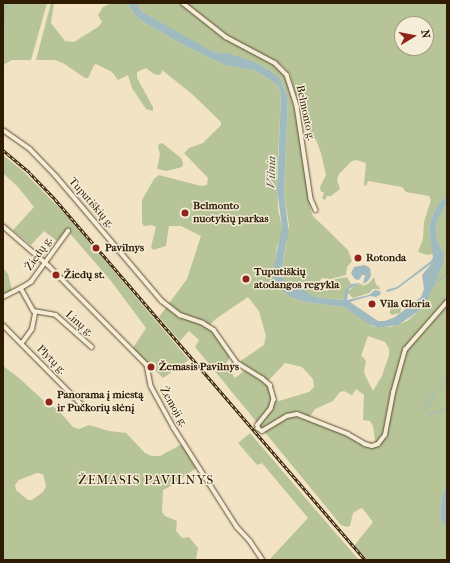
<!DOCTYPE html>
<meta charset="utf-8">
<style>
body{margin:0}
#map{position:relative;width:450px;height:563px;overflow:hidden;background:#f1e3c3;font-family:"IM FELL French Canon",serif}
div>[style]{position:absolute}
.green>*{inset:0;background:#b6c497}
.water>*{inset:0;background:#a0bbbf}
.stream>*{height:1px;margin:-0.5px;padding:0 0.5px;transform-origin:0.5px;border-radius:0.5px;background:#a0bbbf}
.roads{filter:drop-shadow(0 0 1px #5f4d32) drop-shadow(0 0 1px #5f4d32)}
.minor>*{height:3.5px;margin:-1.75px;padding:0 1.75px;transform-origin:1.75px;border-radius:1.75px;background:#f6edd8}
.rail>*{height:2.5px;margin-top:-1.25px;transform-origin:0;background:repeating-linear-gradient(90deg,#f6edd8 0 3px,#2e1b02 0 6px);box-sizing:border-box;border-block:1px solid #2e1b02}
.dots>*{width:11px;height:11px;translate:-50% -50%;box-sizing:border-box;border:2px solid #f6edd8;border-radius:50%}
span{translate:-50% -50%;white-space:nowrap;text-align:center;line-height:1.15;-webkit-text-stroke:3px #f6edd8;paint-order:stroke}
.street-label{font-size:11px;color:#2e1b02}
.poi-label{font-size:11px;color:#2e1b02;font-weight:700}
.left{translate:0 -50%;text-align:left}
.water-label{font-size:12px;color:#565344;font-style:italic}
.quarter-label{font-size:13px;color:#2e1b02;letter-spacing:1px}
.frame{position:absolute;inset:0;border:4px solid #2e1b02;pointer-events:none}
.north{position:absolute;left:394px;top:16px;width:40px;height:40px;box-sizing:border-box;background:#f6edd8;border:1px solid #a69982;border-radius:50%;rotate:80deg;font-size:11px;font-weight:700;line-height:16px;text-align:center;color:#2e1b02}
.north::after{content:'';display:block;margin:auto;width:14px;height:18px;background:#8f2418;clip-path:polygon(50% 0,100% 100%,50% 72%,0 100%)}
</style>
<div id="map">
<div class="green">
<i style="clip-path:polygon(3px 3px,47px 3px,31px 60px,12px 60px,3px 65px)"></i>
<i style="clip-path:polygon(evenodd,51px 3px,54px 3px,51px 23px,65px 41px,74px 42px,98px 27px,102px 22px,98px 15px,103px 7px,112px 3px,127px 3px,136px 16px,143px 22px,187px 47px,225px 65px,256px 71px,278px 85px,281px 94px,277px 177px,278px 209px,282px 227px,282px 236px,277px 247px,273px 281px,293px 298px,306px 302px,344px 307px,374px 327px,391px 327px,407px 321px,419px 311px,441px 269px,441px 248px,437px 240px,436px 227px,438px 219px,447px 203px,447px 482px,442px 496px,440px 513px,442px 522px,447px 530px,447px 560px,368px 560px,354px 546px,373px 522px,363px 509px,361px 508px,353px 513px,350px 526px,347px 527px,341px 525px,195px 347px,199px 340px,189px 331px,180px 341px,159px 317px,187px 279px,201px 236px,181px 226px,169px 226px,166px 246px,153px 250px,151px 247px,156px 227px,151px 225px,144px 226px,142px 223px,142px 200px,154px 179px,159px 175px,201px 186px,207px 185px,208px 178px,184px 153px,189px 148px,203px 143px,221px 125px,221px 122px,192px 94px,162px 70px,161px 74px,159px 75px,154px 74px,146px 68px,137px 72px,137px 78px,153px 107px,153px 111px,146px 109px,132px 88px,128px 75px,118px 80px,112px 72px,96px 64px,94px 65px,88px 78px,85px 78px,63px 63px,55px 60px,36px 60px,51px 3px,248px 297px,259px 311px,266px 336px,264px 345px,242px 360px,241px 362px,244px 371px,235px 378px,226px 365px,230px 356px,219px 337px,207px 327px,217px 318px,248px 297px,51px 3px,368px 336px,385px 342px,389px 349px,389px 355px,382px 376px,373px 391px,365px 375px,364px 371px,366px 362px,364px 358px,361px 356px,368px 336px,51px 3px,285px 363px,302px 367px,313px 379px,314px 387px,309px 392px,279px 401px,273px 399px,268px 385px,268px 381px,285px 363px,51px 3px,356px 389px,364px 395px,363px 420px,370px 421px,373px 426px,376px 446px,308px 419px,315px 409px,333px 401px,340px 392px,344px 391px,352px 395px,356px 389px)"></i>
<i style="clip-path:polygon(136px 3px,181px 3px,226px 39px,272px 64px,285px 74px,299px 128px,311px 211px,313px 216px,348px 250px,352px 261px,347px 267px,346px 275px,330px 279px,322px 278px,319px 282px,319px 286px,322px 290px,327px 291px,331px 288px,331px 280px,347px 277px,351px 284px,346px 289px,345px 300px,314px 297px,281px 278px,289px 225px,284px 193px,288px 98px,280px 78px,268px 69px,252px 61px,213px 52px,193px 42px,141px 11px)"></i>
<i style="clip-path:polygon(evenodd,185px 3px,447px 3px,447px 195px,437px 205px,431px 220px,429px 230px,433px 254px,427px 255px,418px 252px,423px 239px,424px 222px,431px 200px,429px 196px,406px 192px,402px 187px,368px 181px,366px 186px,364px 185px,366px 163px,356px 160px,352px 161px,339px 174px,337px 180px,340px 189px,331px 196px,327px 196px,325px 200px,322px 198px,324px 192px,321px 192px,320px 187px,326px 175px,321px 153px,316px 140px,303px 123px,290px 74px,281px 65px,229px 37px,185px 3px,402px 24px,426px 24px,426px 48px,402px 48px,402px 24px)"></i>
<i style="clip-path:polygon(162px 143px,181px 158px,183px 163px,182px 167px,167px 171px,157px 169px,160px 154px,158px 147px,159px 144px)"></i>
<i style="clip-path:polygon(3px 155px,24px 172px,68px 217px,189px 360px,163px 378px,133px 348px,146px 328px,111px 281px,67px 230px,57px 241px,44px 231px,31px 245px,13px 230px,34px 207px,18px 187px,3px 173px)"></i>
<i style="clip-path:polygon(3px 268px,8px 274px,12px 291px,3px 296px)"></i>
<i style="clip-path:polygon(374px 277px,376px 285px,379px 286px,380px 289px,373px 289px,369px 293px,353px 298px,347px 292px,356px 285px,362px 284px,363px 286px,369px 283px)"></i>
<i style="clip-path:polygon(393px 299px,398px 301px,401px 309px,400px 313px,392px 315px,389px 312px,391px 310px,390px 307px,384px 308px,385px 305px)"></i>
<i style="clip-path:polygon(evenodd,3px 366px,19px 378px,44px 401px,58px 410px,73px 427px,79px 429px,89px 425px,109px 431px,126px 433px,145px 453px,152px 456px,160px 456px,182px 444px,196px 468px,171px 486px,163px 490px,162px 512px,165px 516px,177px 521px,176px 531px,182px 538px,189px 537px,198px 548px,196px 560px,3px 560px,3px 366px,37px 473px,43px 474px,46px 486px,43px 492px,32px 500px,28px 500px,16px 490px,15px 485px,19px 480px,37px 473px)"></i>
<i style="clip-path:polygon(250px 433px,332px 529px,359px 560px,269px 560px,308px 518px,262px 463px,257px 465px,238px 443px)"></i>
</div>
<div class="water">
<i style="clip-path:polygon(127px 3px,136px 3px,141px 11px,213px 52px,230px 54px,252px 61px,268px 69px,280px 78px,288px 98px,284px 193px,289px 234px,286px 243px,281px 277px,286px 281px,293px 283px,314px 297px,344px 300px,345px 290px,351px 284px,361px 283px,349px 289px,347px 300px,369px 295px,375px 290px,380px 291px,381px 294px,376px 297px,370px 296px,350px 302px,378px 321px,385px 321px,395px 317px,421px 297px,424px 289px,422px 275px,432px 263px,397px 289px,387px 292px,386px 290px,397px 287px,431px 261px,433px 257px,429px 230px,431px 220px,437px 205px,447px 195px,447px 203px,438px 219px,436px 227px,437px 240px,444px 255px,443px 264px,428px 299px,419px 311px,398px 325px,378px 328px,367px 323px,344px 307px,306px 302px,293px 298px,276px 287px,273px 281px,274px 266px,282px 227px,277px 190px,281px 94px,278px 85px,256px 71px,225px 65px,187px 47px,143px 22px,136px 16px)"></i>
<i style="clip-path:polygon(365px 265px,370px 268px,371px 276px,368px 281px,363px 284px,365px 275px,362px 275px,360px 279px,357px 280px,354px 278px,351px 273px,354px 267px)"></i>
<i style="clip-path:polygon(447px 482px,446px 514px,447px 530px,442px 522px,440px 513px,442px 496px)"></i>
</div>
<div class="stream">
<i style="left:3px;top:25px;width:22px;rotate:-82deg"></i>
<i style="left:433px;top:284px;width:14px;rotate:-36deg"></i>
<i style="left:444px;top:276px;width:5px;rotate:-53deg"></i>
<i style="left:422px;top:406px;width:38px;rotate:-48deg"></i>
<i style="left:423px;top:412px;width:16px;rotate:-55deg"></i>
<i style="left:432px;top:399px;width:5px;rotate:-68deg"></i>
<i style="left:426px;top:415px;width:22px;rotate:-18deg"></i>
</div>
<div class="roads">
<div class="minor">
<i style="left:183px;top:3px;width:55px;rotate:38.3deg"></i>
<i style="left:226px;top:37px;width:55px;rotate:28deg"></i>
<i style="left:275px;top:63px;width:17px;rotate:45deg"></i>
<i style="left:287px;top:75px;width:33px;rotate:72deg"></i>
<i style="left:297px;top:106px;width:94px;rotate:81.4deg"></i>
<i style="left:311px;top:199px;width:12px;rotate:66deg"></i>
<i style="left:3px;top:130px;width:33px;rotate:35deg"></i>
<i style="left:30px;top:149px;width:37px;rotate:46deg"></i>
<i style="left:56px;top:176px;width:164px;rotate:49.7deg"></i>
<i style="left:162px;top:301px;width:23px;rotate:38deg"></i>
<i style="left:180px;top:315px;width:24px;rotate:19deg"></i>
<i style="left:203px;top:323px;width:13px;rotate:32deg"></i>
<i style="left:214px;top:330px;width:39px;rotate:55deg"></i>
<i style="left:236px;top:362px;width:31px;rotate:32deg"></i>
<i style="left:262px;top:378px;width:11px;rotate:41deg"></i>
<i style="left:270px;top:385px;width:15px;rotate:74deg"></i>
<i style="left:274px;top:399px;width:10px;rotate:107deg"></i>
<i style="left:271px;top:409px;width:21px;rotate:129deg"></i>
<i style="left:258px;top:425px;width:3px;rotate:90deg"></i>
<i style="left:258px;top:428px;width:5px;rotate:37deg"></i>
<i style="left:262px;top:431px;width:29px;rotate:-31deg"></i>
<i style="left:287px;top:416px;width:10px;rotate:-11deg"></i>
<i style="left:297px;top:414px;width:55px;rotate:21.4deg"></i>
<i style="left:348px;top:434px;width:20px;rotate:30deg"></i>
<i style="left:365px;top:444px;width:7px;rotate:16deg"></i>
<i style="left:372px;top:446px;width:6px;rotate:-18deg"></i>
<i style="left:378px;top:444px;width:11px;rotate:-52deg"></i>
<i style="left:385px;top:435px;width:43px;rotate:-79.2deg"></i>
<i style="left:393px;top:393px;width:45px;rotate:-74.4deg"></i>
<i style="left:405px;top:350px;width:64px;rotate:-48.8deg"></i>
<i style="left:3px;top:226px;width:61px;rotate:41deg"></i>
<i style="left:49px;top:266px;width:139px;rotate:45.3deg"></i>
<i style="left:147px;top:365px;width:21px;rotate:79deg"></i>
<i style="left:151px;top:386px;width:48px;rotate:61.3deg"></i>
<i style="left:174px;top:428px;width:117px;rotate:57.5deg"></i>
<i style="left:237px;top:527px;width:19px;rotate:47deg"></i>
<i style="left:250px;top:541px;width:23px;rotate:56deg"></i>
<i style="left:21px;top:288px;width:26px;rotate:61deg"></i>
<i style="left:34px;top:311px;width:22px;rotate:10deg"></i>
<i style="left:56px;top:315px;width:48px;rotate:41.6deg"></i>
<i style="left:3px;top:297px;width:20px;rotate:-27deg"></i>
<i style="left:21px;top:288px;width:12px;rotate:-31deg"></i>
<i style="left:31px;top:282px;width:63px;rotate:-54deg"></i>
<i style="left:3px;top:325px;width:118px;rotate:45.3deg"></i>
<i style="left:22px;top:343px;width:17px;rotate:-54deg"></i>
<i style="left:32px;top:329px;width:16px;rotate:-79deg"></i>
</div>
</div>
<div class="rail">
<i style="left:3px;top:150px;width:35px;rotate:40deg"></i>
<i style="left:30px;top:173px;width:36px;rotate:46deg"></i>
<i style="left:55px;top:199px;width:476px;rotate:49.3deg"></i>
</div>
<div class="dots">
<i style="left:185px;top:213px;background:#8f2418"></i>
<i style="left:96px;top:248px;background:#8f2418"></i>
<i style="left:358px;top:258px;background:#8f2418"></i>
<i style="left:56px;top:275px;background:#8f2418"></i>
<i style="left:246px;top:279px;background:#8f2418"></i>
<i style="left:372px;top:304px;background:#8f2418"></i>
<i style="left:151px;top:367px;background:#8f2418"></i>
<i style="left:49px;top:402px;background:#8f2418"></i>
</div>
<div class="street-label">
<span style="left:305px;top:113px;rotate:78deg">Belmonto g.</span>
<span style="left:91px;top:203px;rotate:49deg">Tuputiškių g.</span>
<span style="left:39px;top:254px;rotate:-55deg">Žiedų g.</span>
<span style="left:79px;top:324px;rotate:41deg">Linų g.</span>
<span style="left:51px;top:360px;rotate:45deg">Plytų g.</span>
<span style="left:173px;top:407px;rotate:60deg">Žemoji g.</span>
</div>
<div class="poi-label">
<span class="left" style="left:193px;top:213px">Belmonto<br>nuotykių parkas</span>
<span class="left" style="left:105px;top:248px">Pavilnys</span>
<span class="left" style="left:366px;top:258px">Rotonda</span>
<span class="left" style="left:254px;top:279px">Tuputiškių<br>atodangos regykla</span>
<span class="left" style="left:64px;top:275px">Žiedų st.</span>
<span class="left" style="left:380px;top:304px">Vila Gloria</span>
<span class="left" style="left:159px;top:367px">Žemasis Pavilnys</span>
<span class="left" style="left:57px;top:402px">Panorama į miestą<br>ir Pučkorių slėnį</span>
</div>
<div class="water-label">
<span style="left:272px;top:172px;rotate:-89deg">Vilnia</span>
</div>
<div class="quarter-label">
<span style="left:146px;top:480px">ŽEMASIS PAVILNYS</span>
</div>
<div class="frame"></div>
<div class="north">N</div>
</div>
